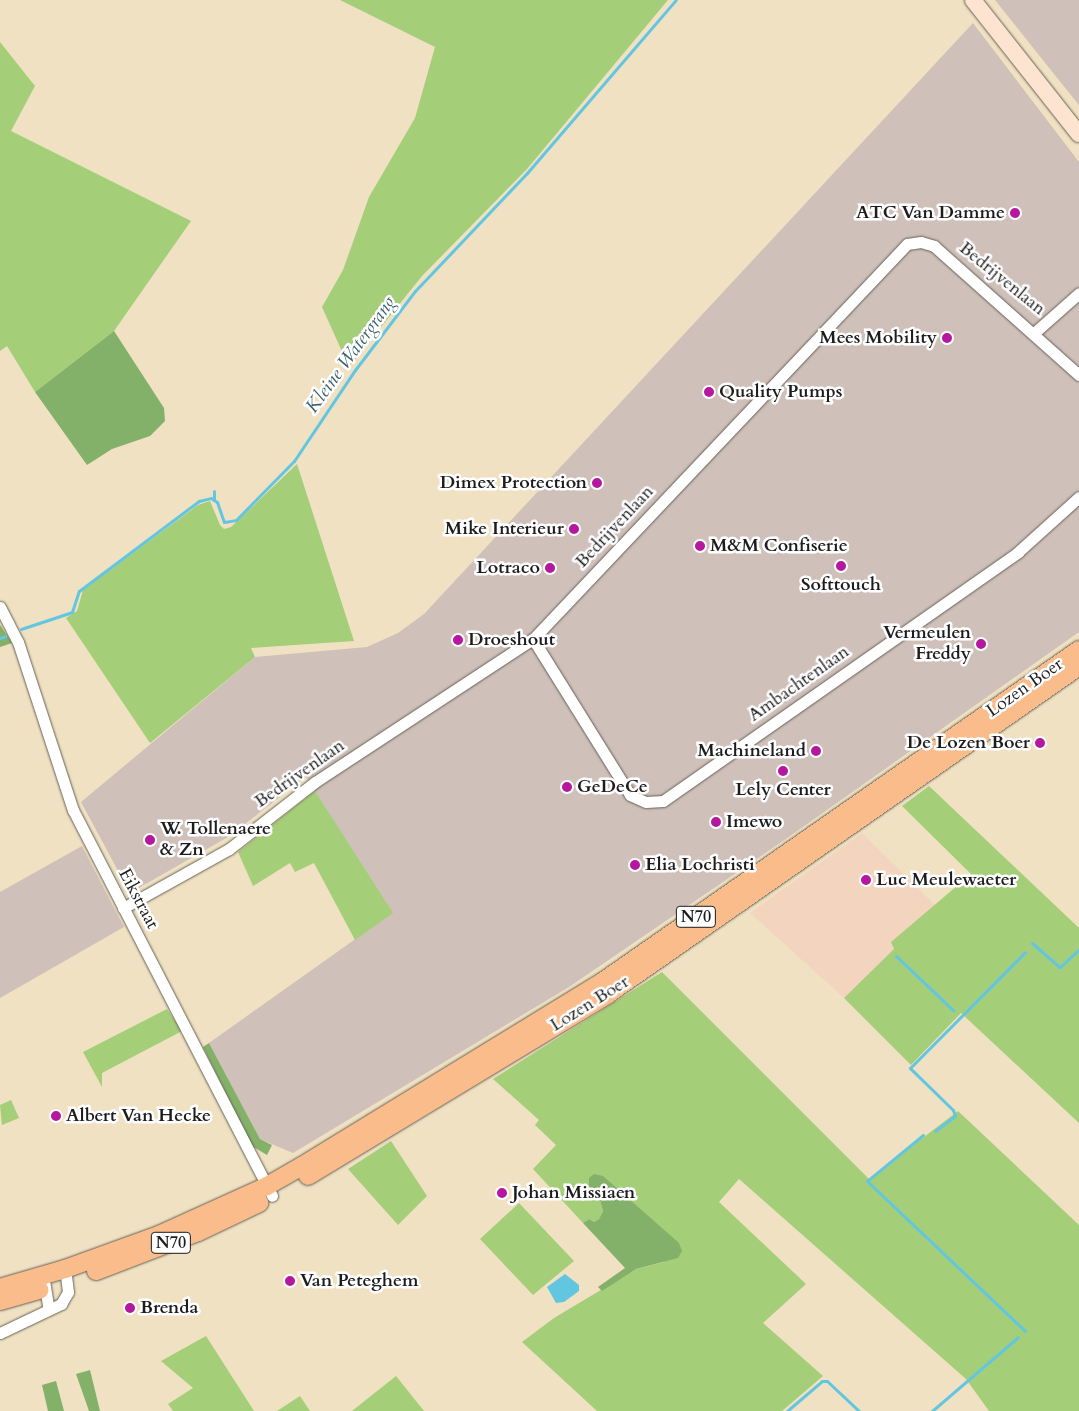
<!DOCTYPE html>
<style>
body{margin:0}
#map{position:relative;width:1079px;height:1411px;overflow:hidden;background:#efe1c2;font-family:Cardo,serif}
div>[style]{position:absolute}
.built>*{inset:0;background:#f3d4be}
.industrial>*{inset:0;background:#cfc0ba}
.green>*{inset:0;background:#a5ce79}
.forest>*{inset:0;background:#84b169}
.water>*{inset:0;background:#63c6e1}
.stream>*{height:3px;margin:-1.5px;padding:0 1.5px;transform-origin:1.5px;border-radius:1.5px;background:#63c6e1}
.roads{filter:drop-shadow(0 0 1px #666156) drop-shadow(0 0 1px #666156)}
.street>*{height:11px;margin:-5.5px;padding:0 5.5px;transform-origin:5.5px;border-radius:5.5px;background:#fff}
.secondary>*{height:16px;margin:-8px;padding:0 8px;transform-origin:8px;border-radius:8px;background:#fde4d0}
.primary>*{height:18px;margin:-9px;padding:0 9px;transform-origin:9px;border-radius:9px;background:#f9bc8a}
.dots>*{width:14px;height:14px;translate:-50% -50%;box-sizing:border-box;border:2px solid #fff;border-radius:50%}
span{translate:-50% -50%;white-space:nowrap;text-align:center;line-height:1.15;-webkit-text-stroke:5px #fff;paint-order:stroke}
.shield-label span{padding:1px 4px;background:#fff;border:1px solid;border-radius:4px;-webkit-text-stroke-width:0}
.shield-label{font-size:16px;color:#1c1c1c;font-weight:700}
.poi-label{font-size:18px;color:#1c1c1c;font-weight:700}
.right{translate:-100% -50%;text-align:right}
.left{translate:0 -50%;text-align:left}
.street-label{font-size:18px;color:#1c1c1c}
.water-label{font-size:19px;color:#38606b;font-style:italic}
</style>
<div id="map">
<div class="built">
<i style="clip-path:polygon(862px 833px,935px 905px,892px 942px,894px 949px,844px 998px,750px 913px)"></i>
</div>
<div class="industrial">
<i style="clip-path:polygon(995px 0,1079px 0,1079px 105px,1042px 59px)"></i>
<i style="clip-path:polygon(973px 23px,1079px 162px,1079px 632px,783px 841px,569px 987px,293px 1153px,260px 1139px,209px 1043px,392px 913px,306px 777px,228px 837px,130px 893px,81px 802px,255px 657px,367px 647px,398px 633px,424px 614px)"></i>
<i style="clip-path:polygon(82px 846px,124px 927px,0 998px,0 892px)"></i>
</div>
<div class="green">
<i style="clip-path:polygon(340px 0,668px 0,527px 169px,422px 276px,349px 367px,322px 307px,343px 270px,369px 197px,415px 118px,435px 47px)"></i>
<i style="clip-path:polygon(0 42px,35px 86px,11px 131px,191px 221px,114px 331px,35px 392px,7px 346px,0 351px)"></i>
<i style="clip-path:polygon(297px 464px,354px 641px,251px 648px,255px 657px,150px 743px,66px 618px,77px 611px,83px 590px,198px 505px,210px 501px,220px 525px,224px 529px,231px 527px)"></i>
<i style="clip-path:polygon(929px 786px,1079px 928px,1079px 1123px,961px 1013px,911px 1065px,844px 998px,894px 949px,891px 942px,971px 874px,902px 806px)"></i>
<i style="clip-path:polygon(315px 791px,393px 913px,355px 940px,314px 863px,295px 872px,290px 863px,253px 886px,238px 852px)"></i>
<i style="clip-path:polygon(662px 972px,869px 1179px,958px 1111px,1079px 1225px,1079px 1411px,989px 1411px,966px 1379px,739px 1179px,719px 1202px,806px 1284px,763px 1323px,823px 1376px,782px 1411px,597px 1411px,522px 1342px,554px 1318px,636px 1269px,664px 1262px,589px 1186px,599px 1196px,603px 1211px,599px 1219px,594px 1222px,589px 1219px,583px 1223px,533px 1169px,556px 1145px,535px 1125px,539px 1120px,493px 1079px)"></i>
<i style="clip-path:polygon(167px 1009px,182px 1031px,102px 1073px,102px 1087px,83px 1052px)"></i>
<i style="clip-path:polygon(11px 1100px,19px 1118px,2px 1125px,0 1105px)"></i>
<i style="clip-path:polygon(391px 1141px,427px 1196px,398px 1225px,348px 1169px)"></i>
<i style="clip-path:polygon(519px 1203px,574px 1261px,533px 1295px,480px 1239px)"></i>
<i style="clip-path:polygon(206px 1336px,254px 1411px,173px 1411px,168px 1404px,193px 1388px,161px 1361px)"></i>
<i style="clip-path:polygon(396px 1376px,424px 1411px,352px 1411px)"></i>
<i style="clip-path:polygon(300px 1396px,310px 1411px,277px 1411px)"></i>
</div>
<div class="forest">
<i style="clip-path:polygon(114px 331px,164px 408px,165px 421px,150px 436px,112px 449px,87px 465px,35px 392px)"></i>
<i style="clip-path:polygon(0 625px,12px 643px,0 647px)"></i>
<i style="clip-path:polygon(209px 1043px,260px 1139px,272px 1145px,267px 1155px,252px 1146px,203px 1047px)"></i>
<i style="clip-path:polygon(594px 1174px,603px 1176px,679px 1243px,682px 1251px,678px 1258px,636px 1269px,602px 1291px,598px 1287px,625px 1268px,583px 1223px,589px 1219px,594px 1222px,599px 1219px,603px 1211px,599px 1196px,589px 1186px,589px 1178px)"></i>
<i style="clip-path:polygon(90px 1370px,100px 1411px,89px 1411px,76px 1374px)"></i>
<i style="clip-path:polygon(56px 1381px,64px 1411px,48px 1411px,42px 1385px)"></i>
</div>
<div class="water">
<i style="clip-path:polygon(565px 1274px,579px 1285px,579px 1291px,564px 1302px,556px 1303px,547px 1287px)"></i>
</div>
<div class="stream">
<i style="left:214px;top:491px;width:9px;rotate:90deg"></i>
<i style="left:21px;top:629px;width:54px;rotate:-18.4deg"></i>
<i style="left:72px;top:612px;width:22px;rotate:-72deg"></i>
<i style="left:79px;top:591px;width:150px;rotate:-36.9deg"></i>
<i style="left:199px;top:501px;width:12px;rotate:-14deg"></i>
<i style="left:211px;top:498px;width:7px;rotate:34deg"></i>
<i style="left:217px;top:502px;width:21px;rotate:71deg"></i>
<i style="left:224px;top:522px;width:12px;rotate:-9deg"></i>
<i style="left:236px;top:520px;width:83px;rotate:-45.5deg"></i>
<i style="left:294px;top:461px;width:110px;rotate:-56.2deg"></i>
<i style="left:355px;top:370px;width:99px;rotate:-52.8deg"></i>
<i style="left:415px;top:291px;width:163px;rotate:-46.5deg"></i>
<i style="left:527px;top:173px;width:228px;rotate:-49.3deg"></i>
<i style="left:0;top:638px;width:6px;rotate:-18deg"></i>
<i style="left:1032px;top:943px;width:37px;rotate:41deg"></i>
<i style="left:1060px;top:967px;width:26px;rotate:-43deg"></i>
<i style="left:896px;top:956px;width:79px;rotate:43.5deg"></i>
<i style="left:935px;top:1131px;width:25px;rotate:-37deg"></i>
<i style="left:955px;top:1116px;width:6px;rotate:-108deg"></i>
<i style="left:953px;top:1110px;width:60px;rotate:-135.7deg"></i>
<i style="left:910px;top:1068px;width:163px;rotate:-45.2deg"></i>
<i style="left:923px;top:1135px;width:72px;rotate:140.6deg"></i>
<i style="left:867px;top:1181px;width:218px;rotate:43.5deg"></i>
<i style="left:787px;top:1411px;width:46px;rotate:-40.6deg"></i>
<i style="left:822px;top:1381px;width:5px"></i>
<i style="left:827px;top:1381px;width:44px;rotate:43.2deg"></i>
<i style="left:932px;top:1411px;width:113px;rotate:-40.7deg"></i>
</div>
<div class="roads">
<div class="street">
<i style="left:1034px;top:333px;width:60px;rotate:-41.6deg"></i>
<i style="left:0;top:607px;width:39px;rotate:63deg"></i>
<i style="left:18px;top:642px;width:177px;rotate:71.9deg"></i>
<i style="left:73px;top:810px;width:434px;rotate:62.7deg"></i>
<i style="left:533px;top:639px;width:184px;rotate:58.1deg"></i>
<i style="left:630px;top:795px;width:17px;rotate:24deg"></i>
<i style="left:646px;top:802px;width:17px;rotate:-3deg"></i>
<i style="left:663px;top:801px;width:434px;rotate:-35deg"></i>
<i style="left:1018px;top:552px;width:82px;rotate:-42deg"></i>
<i style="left:123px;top:908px;width:121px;rotate:-29.1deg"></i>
<i style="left:229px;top:849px;width:109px;rotate:-37.9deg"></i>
<i style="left:315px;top:782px;width:261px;rotate:-33.3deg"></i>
<i style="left:533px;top:639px;width:544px;rotate:-46.56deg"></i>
<i style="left:907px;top:244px;width:14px;rotate:-8deg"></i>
<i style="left:921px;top:242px;width:14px;rotate:17deg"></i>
<i style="left:934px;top:246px;width:194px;rotate:41.7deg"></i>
<i style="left:44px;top:1280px;width:30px;rotate:81deg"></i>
<i style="left:0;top:1333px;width:68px;rotate:-25.4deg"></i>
<i style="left:61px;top:1304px;width:14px;rotate:-60deg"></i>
<i style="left:68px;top:1292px;width:23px;rotate:-97deg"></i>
</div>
<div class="secondary">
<i style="left:973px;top:0;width:171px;rotate:51.7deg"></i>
</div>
<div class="primary">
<i style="left:308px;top:1176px;width:351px;rotate:-31.2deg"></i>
<i style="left:608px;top:994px;width:574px;rotate:-34.85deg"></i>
<i style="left:96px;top:1271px;width:109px;rotate:-20.9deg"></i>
<i style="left:198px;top:1232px;width:68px;rotate:-25.4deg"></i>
<i style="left:0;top:1288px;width:68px;rotate:-16.3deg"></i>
<i style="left:65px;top:1269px;width:100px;rotate:-19.9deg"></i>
<i style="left:159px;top:1235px;width:119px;rotate:-24.4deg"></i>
<i style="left:267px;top:1186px;width:40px;rotate:-29.7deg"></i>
<i style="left:302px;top:1166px;width:351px;rotate:-31.5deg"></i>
<i style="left:601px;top:983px;width:583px;rotate:-34.86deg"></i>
<i style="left:0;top:1301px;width:41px;rotate:-15.8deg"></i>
</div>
</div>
<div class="dots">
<i style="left:1015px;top:213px;background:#b5179e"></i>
<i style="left:947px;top:338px;background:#b5179e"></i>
<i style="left:709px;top:392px;background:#b5179e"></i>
<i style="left:597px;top:483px;background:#b5179e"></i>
<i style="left:574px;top:529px;background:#b5179e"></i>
<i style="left:700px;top:546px;background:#b5179e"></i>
<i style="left:841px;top:566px;background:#b5179e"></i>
<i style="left:550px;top:568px;background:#b5179e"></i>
<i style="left:458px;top:640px;background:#b5179e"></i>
<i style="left:981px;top:644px;background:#b5179e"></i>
<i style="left:1040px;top:743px;background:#b5179e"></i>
<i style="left:816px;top:751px;background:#b5179e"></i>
<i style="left:783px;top:771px;background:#b5179e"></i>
<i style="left:567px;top:787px;background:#b5179e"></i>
<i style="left:716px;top:822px;background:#b5179e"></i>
<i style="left:150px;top:840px;background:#b5179e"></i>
<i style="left:635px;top:865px;background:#b5179e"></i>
<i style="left:866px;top:880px;background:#b5179e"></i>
<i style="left:56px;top:1116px;background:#b5179e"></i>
<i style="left:502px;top:1193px;background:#b5179e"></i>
<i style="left:290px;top:1281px;background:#b5179e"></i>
<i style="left:130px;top:1308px;background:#b5179e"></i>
</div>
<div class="shield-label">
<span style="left:696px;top:917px">N70</span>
<span style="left:171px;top:1243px">N70</span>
</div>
<div class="poi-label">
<span class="right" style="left:1005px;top:213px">ATC Van Damme</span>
<span class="right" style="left:937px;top:338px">Mees Mobility</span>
<span class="left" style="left:719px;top:392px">Quality Pumps</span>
<span class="right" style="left:587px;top:483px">Dimex Protection</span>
<span class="right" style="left:564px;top:529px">Mike Interieur</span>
<span class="left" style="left:710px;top:546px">M&amp;M Confiserie</span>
<span class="right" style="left:540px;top:568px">Lotraco</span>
<span style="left:841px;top:585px">Softtouch</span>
<span class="right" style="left:971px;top:644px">Vermeulen<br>Freddy</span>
<span class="left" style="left:468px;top:640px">Droeshout</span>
<span class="right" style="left:1030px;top:743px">De Lozen Boer</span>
<span class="right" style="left:806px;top:751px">Machineland</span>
<span class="left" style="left:577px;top:787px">GeDeCe</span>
<span style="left:783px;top:790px">Lely Center</span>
<span class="left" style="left:726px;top:822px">Imewo</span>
<span class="left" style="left:160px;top:840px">W. Tollenaere<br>&amp; Zn</span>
<span class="left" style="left:645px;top:865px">Elia Lochristi</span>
<span class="left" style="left:876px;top:880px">Luc Meulewaeter</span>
<span class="left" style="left:66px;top:1116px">Albert Van Hecke</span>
<span class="left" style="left:512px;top:1193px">Johan Missiaen</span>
<span class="left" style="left:300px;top:1281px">Van Peteghem</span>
<span class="left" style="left:140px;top:1308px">Brenda</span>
</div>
<div class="street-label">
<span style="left:1002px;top:279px;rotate:39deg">Bedrijvenlaan</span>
<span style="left:615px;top:527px;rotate:-47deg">Bedrijvenlaan</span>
<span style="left:799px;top:684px;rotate:-35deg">Ambachtenlaan</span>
<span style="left:1025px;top:688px;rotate:-35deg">Lozen Boer</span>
<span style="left:300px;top:774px;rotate:-35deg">Bedrijvenlaan</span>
<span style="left:138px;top:899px;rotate:62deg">Eikstraat</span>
<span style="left:590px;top:1004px;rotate:-32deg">Lozen Boer</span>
</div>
<div class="water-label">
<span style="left:351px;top:355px;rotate:-54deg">Kleine Watergrang</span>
</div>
</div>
